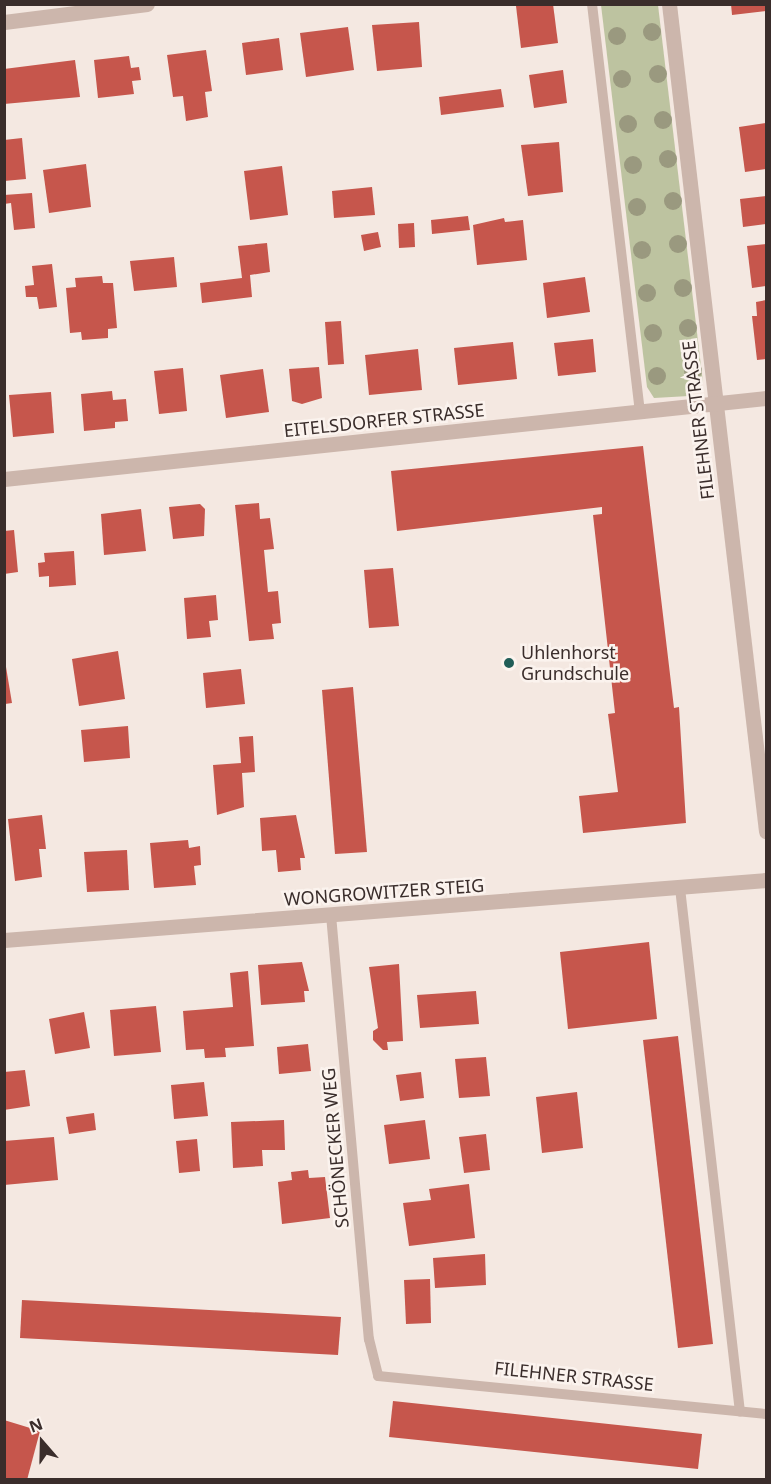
<!DOCTYPE html>
<meta charset="utf-8">
<style>
body{margin:0}
#map{position:relative;width:771px;height:1484px;overflow:hidden;background:#f4e8e1;font-family:"Noto Sans",sans-serif}
div>[style]{position:absolute}
.green>*{inset:0;background:#bdc3a0}
.building>*{inset:0;background:#c6564c}
.service>*{height:10px;margin:-5px;padding:0 5px;transform-origin:5px;border-radius:5px;background:#ccb6ac}
.minor>*{height:15px;margin:-7.5px;padding:0 7.5px;transform-origin:7.5px;border-radius:7.5px;background:#ccb6ac}
.trees>*{width:18px;height:18px;margin:-9px;border-radius:50%;background:#9a997f}
.dots>*{width:16px;height:16px;translate:-50% -50%;box-sizing:border-box;border:3px solid #fbf3ee;border-radius:50%}
span{translate:-50% -50%;white-space:nowrap;text-align:center;line-height:1.15;-webkit-text-stroke:5px #fbf3ee;paint-order:stroke}
.street-label{font-size:18px;color:#3a2d2b}
.poi-label{font-size:18px;color:#3a2d2b}
.left{translate:0 -50%;text-align:left}
.frame{position:absolute;inset:0;border:6px solid #3a2d2b;pointer-events:none}
.north{position:absolute;left:12px;top:1412px;width:60px;height:60px;-webkit-text-stroke:4px #fbf3ee;paint-order:stroke;rotate:340deg;font-size:16px;font-weight:700;line-height:24px;text-align:center;color:#3a2d2b}
.north::after{content:'';display:block;margin:auto;width:21px;height:27px;background:#3a2d2b;clip-path:polygon(50% 0,100% 100%,50% 72%,0 100%)}
</style>
<div id="map">
<div class="green">
<i style="clip-path:polygon(601px 5px,658px 5px,703px 383px,689px 396px,654px 398px,647px 387px)"></i>
</div>
<div class="building">
<i style="clip-path:polygon(553px 4px,558px 43px,521px 48px,516px 6px)"></i>
<i style="clip-path:polygon(731px 4px,765px 4px,766px 11px,732px 15px)"></i>
<i style="clip-path:polygon(419px 22px,422px 67px,377px 71px,372px 25px)"></i>
<i style="clip-path:polygon(348px 27px,354px 70px,306px 77px,300px 33px)"></i>
<i style="clip-path:polygon(279px 38px,283px 70px,246px 75px,242px 43px)"></i>
<i style="clip-path:polygon(206px 50px,212px 91px,205px 92px,208px 117px,186px 121px,183px 96px,173px 97px,167px 55px)"></i>
<i style="clip-path:polygon(129px 56px,131px 68px,139px 67px,141px 80px,132px 81px,134px 94px,98px 98px,94px 60px)"></i>
<i style="clip-path:polygon(75px 60px,80px 97px,4px 104px,4px 69px)"></i>
<i style="clip-path:polygon(563px 70px,567px 103px,534px 108px,529px 75px)"></i>
<i style="clip-path:polygon(501px 89px,504px 107px,441px 115px,439px 97px)"></i>
<i style="clip-path:polygon(766px 123px,766px 169px,745px 172px,739px 127px)"></i>
<i style="clip-path:polygon(22px 138px,26px 179px,4px 181px,4px 140px)"></i>
<i style="clip-path:polygon(559px 142px,563px 192px,528px 196px,521px 145px)"></i>
<i style="clip-path:polygon(86px 164px,91px 207px,49px 213px,43px 170px)"></i>
<i style="clip-path:polygon(282px 166px,288px 215px,250px 220px,244px 171px)"></i>
<i style="clip-path:polygon(372px 187px,375px 215px,334px 218px,332px 191px)"></i>
<i style="clip-path:polygon(32px 193px,35px 228px,14px 230px,11px 203px,4px 204px,4px 195px)"></i>
<i style="clip-path:polygon(766px 196px,766px 224px,743px 227px,740px 199px)"></i>
<i style="clip-path:polygon(468px 216px,470px 230px,432px 234px,431px 220px)"></i>
<i style="clip-path:polygon(504px 218px,505px 222px,523px 220px,527px 260px,477px 265px,473px 225px)"></i>
<i style="clip-path:polygon(414px 223px,415px 247px,399px 248px,398px 224px)"></i>
<i style="clip-path:polygon(378px 232px,381px 247px,364px 251px,361px 235px)"></i>
<i style="clip-path:polygon(267px 243px,270px 272px,250px 275px,252px 297px,202px 303px,200px 283px,242px 278px,238px 246px)"></i>
<i style="clip-path:polygon(766px 244px,766px 286px,752px 288px,747px 246px)"></i>
<i style="clip-path:polygon(174px 257px,177px 287px,134px 291px,130px 261px)"></i>
<i style="clip-path:polygon(52px 264px,57px 307px,39px 309px,37px 297px,26px 297px,25px 286px,34px 285px,32px 266px)"></i>
<i style="clip-path:polygon(102px 276px,103px 283px,113px 283px,117px 328px,108px 329px,108px 338px,82px 340px,81px 332px,70px 333px,66px 288px,76px 287px,75px 278px)"></i>
<i style="clip-path:polygon(585px 277px,590px 312px,547px 318px,543px 283px)"></i>
<i style="clip-path:polygon(766px 300px,766px 359px,757px 360px,752px 316px,757px 316px,756px 302px)"></i>
<i style="clip-path:polygon(341px 321px,344px 364px,328px 365px,325px 322px)"></i>
<i style="clip-path:polygon(593px 339px,596px 372px,558px 376px,554px 343px)"></i>
<i style="clip-path:polygon(513px 342px,517px 379px,458px 385px,454px 348px)"></i>
<i style="clip-path:polygon(418px 349px,422px 390px,369px 395px,365px 355px)"></i>
<i style="clip-path:polygon(319px 367px,322px 398px,302px 404px,292px 401px,289px 369px)"></i>
<i style="clip-path:polygon(183px 368px,187px 411px,159px 414px,154px 371px)"></i>
<i style="clip-path:polygon(263px 369px,269px 412px,226px 418px,220px 375px)"></i>
<i style="clip-path:polygon(112px 391px,113px 400px,126px 399px,128px 421px,115px 422px,115px 428px,84px 431px,81px 394px)"></i>
<i style="clip-path:polygon(51px 392px,54px 433px,13px 437px,9px 395px)"></i>
<i style="clip-path:polygon(643px 446px,674px 708px,679px 707px,686px 823px,583px 833px,579px 796px,618px 792px,608px 714px,615px 713px,593px 515px,602px 514px,602px 507px,397px 531px,391px 471px)"></i>
<i style="clip-path:polygon(259px 503px,260px 519px,270px 518px,274px 549px,264px 550px,268px 592px,278px 591px,281px 623px,272px 624px,274px 639px,249px 641px,235px 505px)"></i>
<i style="clip-path:polygon(200px 504px,205px 509px,204px 536px,173px 539px,169px 507px)"></i>
<i style="clip-path:polygon(141px 509px,146px 551px,104px 555px,101px 514px)"></i>
<i style="clip-path:polygon(14px 530px,18px 572px,4px 574px,4px 531px)"></i>
<i style="clip-path:polygon(74px 551px,76px 585px,49px 587px,49px 576px,39px 577px,38px 563px,45px 562px,44px 553px)"></i>
<i style="clip-path:polygon(393px 568px,399px 626px,369px 628px,364px 570px)"></i>
<i style="clip-path:polygon(216px 595px,218px 620px,209px 621px,211px 637px,187px 639px,184px 598px)"></i>
<i style="clip-path:polygon(118px 651px,125px 699px,79px 706px,72px 659px)"></i>
<i style="clip-path:polygon(5px 661px,12px 703px,5px 704px)"></i>
<i style="clip-path:polygon(241px 669px,245px 704px,206px 708px,203px 673px)"></i>
<i style="clip-path:polygon(353px 687px,367px 852px,335px 854px,322px 690px)"></i>
<i style="clip-path:polygon(128px 726px,130px 758px,84px 762px,81px 730px)"></i>
<i style="clip-path:polygon(253px 736px,255px 772px,242px 773px,244px 807px,217px 815px,213px 765px,241px 763px,239px 737px)"></i>
<i style="clip-path:polygon(42px 815px,46px 849px,39px 849px,42px 877px,15px 881px,8px 819px)"></i>
<i style="clip-path:polygon(296px 815px,305px 858px,300px 858px,301px 870px,278px 872px,276px 850px,262px 851px,260px 818px)"></i>
<i style="clip-path:polygon(188px 840px,189px 848px,200px 846px,201px 865px,194px 866px,196px 885px,154px 888px,150px 843px)"></i>
<i style="clip-path:polygon(127px 850px,129px 890px,87px 892px,84px 852px)"></i>
<i style="clip-path:polygon(649px 942px,657px 1019px,568px 1029px,560px 952px)"></i>
<i style="clip-path:polygon(302px 962px,309px 991px,304px 991px,305px 1002px,261px 1005px,258px 965px)"></i>
<i style="clip-path:polygon(399px 964px,403px 1041px,387px 1042px,388px 1050px,383px 1050px,373px 1040px,373px 1031px,378px 1028px,369px 967px)"></i>
<i style="clip-path:polygon(248px 971px,254px 1046px,225px 1048px,226px 1057px,205px 1058px,204px 1049px,186px 1050px,183px 1011px,233px 1007px,230px 973px)"></i>
<i style="clip-path:polygon(476px 991px,479px 1024px,420px 1028px,417px 995px)"></i>
<i style="clip-path:polygon(156px 1006px,161px 1052px,114px 1056px,110px 1010px)"></i>
<i style="clip-path:polygon(84px 1012px,90px 1048px,55px 1054px,49px 1019px)"></i>
<i style="clip-path:polygon(678px 1036px,713px 1344px,678px 1348px,643px 1040px)"></i>
<i style="clip-path:polygon(308px 1044px,311px 1071px,279px 1074px,277px 1047px)"></i>
<i style="clip-path:polygon(486px 1057px,490px 1096px,459px 1098px,455px 1059px)"></i>
<i style="clip-path:polygon(25px 1070px,30px 1106px,4px 1110px,4px 1072px)"></i>
<i style="clip-path:polygon(421px 1072px,424px 1098px,400px 1101px,396px 1075px)"></i>
<i style="clip-path:polygon(204px 1082px,208px 1116px,174px 1119px,171px 1085px)"></i>
<i style="clip-path:polygon(577px 1092px,583px 1148px,542px 1153px,536px 1097px)"></i>
<i style="clip-path:polygon(94px 1113px,96px 1130px,69px 1134px,66px 1117px)"></i>
<i style="clip-path:polygon(284px 1120px,285px 1150px,262px 1150px,263px 1166px,233px 1168px,231px 1122px)"></i>
<i style="clip-path:polygon(425px 1120px,430px 1159px,389px 1164px,384px 1125px)"></i>
<i style="clip-path:polygon(486px 1134px,490px 1170px,464px 1173px,459px 1137px)"></i>
<i style="clip-path:polygon(54px 1137px,58px 1180px,4px 1185px,4px 1141px)"></i>
<i style="clip-path:polygon(197px 1139px,200px 1171px,179px 1173px,176px 1141px)"></i>
<i style="clip-path:polygon(308px 1170px,309px 1178px,325px 1177px,330px 1218px,282px 1224px,278px 1182px,292px 1180px,291px 1172px)"></i>
<i style="clip-path:polygon(469px 1184px,475px 1238px,409px 1246px,403px 1203px,431px 1200px,429px 1189px)"></i>
<i style="clip-path:polygon(485px 1254px,486px 1285px,435px 1288px,433px 1258px)"></i>
<i style="clip-path:polygon(430px 1279px,431px 1323px,406px 1324px,404px 1280px)"></i>
<i style="clip-path:polygon(22px 1300px,341px 1317px,338px 1355px,20px 1338px)"></i>
<i style="clip-path:polygon(393px 1401px,702px 1434px,698px 1469px,389px 1437px)"></i>
<i style="clip-path:polygon(4px 1420px,40px 1431px,27px 1480px,4px 1480px)"></i>
</div>
<div class="service">
<i style="left:592px;top:4px;width:412px;rotate:83.3deg"></i>
<i style="left:680px;top:888px;width:527px;rotate:83.47deg"></i>
<i style="left:331px;top:915px;width:426px;rotate:84.9deg"></i>
<i style="left:369px;top:1339px;width:38px;rotate:76deg"></i>
<i style="left:378px;top:1376px;width:390px;rotate:5.6deg"></i>
</div>
<div class="minor">
<i style="left:669px;top:4px;width:833px;rotate:83.31deg"></i>
<i style="left:4px;top:22px;width:144px;rotate:-7.2deg"></i>
<i style="left:4px;top:479px;width:766px;rotate:-6.07deg"></i>
<i style="left:4px;top:940px;width:764px;rotate:-4.5deg"></i>
</div>
<div class="trees">
<i style="left:652px;top:32px"></i>
<i style="left:617px;top:36px"></i>
<i style="left:658px;top:74px"></i>
<i style="left:622px;top:79px"></i>
<i style="left:663px;top:120px"></i>
<i style="left:628px;top:124px"></i>
<i style="left:668px;top:159px"></i>
<i style="left:633px;top:165px"></i>
<i style="left:673px;top:201px"></i>
<i style="left:637px;top:207px"></i>
<i style="left:678px;top:244px"></i>
<i style="left:642px;top:250px"></i>
<i style="left:683px;top:288px"></i>
<i style="left:647px;top:293px"></i>
<i style="left:688px;top:328px"></i>
<i style="left:653px;top:333px"></i>
<i style="left:693px;top:371px"></i>
<i style="left:657px;top:376px"></i>
</div>
<div class="dots">
<i style="left:509px;top:663px;background:#205d57"></i>
</div>
<div class="street-label">
<span style="left:384px;top:420px;rotate:-6deg">EITELSDORFER STRASSE</span>
<span style="left:698px;top:420px;rotate:-97deg">FILEHNER STRASSE</span>
<span style="left:384px;top:892px;rotate:-4deg">WONGROWITZER STEIG</span>
<span style="left:335px;top:1148px;rotate:-95deg">SCHÖNECKER WEG</span>
<span style="left:574px;top:1376px;rotate:6deg">FILEHNER STRASSE</span>
</div>
<div class="poi-label">
<span class="left" style="left:521px;top:663px">Uhlenhorst<br>Grundschule</span>
</div>
<div class="frame"></div>
<div class="north">N</div>
</div>
